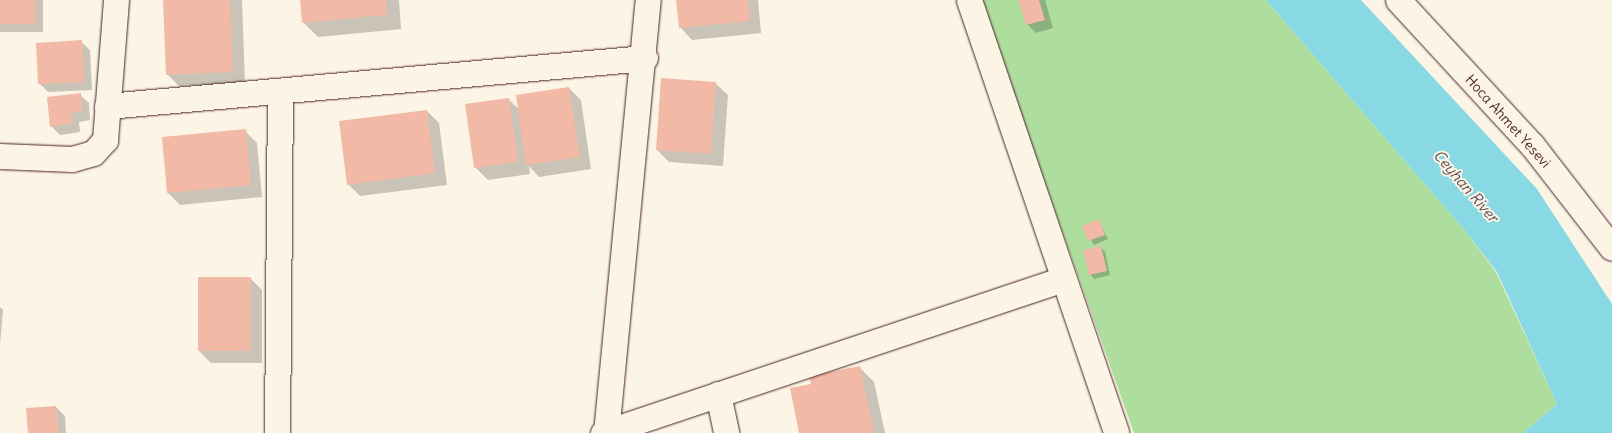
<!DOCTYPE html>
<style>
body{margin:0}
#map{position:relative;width:1612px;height:433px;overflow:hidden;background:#fcf5e5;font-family:Delius,sans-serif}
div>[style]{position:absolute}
.green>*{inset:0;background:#aede9e}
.water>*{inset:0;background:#89d9e4}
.shadow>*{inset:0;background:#0003}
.building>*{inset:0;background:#f1b9a6}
.roads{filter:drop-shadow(0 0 1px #4a1f2b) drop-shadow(0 0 1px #4a1f2b)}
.minor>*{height:25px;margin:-12.5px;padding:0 12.5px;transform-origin:12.5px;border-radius:12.5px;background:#fcf5e5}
span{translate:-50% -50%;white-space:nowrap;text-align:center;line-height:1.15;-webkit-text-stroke:4px #fcf5e5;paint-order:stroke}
.street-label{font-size:14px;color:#4a1f2b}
.water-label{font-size:15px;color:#5a4e59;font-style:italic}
</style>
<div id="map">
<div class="green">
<i style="clip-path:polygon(980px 0,1266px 0,1467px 233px,1496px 272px,1557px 404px,1523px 433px,1134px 433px)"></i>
</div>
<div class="water">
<i style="clip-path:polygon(1266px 0,1361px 0,1537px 189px,1612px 304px,1612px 433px,1523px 433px,1557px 404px,1497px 272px,1467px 233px)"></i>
</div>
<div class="shadow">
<i style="clip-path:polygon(0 0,43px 0,43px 32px,0 32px)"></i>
<i style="clip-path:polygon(165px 0,242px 0,245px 84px,179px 86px,167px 74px)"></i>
<i style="clip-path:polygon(301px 0,399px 0,401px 29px,318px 37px,303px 22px)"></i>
<i style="clip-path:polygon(677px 0,758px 0,761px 33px,692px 40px,680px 27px)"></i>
<i style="clip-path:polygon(1020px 0,1045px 0,1053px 28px,1036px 33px,1027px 24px)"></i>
<i style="clip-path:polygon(81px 42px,90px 50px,92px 90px,48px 92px,40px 84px)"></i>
<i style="clip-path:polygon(715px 83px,728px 95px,723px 166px,669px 162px,657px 150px)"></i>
<i style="clip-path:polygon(569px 88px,581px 100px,591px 169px,539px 177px,529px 166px,530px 174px,488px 180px,476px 168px,508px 99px,520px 110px)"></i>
<i style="clip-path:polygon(80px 95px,89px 103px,90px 120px,79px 122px,80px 132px,60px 135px,51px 126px)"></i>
<i style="clip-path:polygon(427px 111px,439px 123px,447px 185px,360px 196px,348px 184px)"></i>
<i style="clip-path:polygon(245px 131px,257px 143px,262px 197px,180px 205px,168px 193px)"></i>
<i style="clip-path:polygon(1099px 221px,1108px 239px,1094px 245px,1084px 226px)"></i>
<i style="clip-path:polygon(1100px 247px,1105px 251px,1110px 275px,1094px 279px,1090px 274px)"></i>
<i style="clip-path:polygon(250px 278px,262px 290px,262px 363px,211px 363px,199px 351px)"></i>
<i style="clip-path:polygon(0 307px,3px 310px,0 345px)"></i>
<i style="clip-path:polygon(859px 367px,874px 382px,885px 433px,801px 433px,812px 385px)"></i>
<i style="clip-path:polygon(56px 407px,65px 416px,66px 433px,29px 433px)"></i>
</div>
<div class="building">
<i style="clip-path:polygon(0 0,35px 0,35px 24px,0 24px)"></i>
<i style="clip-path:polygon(163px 0,230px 0,233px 72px,166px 75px)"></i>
<i style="clip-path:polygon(300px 0,386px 0,387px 15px,302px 23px)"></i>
<i style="clip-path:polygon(676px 0,748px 0,750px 21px,679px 28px)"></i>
<i style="clip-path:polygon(1018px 0,1039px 0,1045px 20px,1026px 25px)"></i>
<i style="clip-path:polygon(82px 40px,84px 82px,38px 84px,36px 43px)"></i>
<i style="clip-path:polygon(661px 78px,716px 82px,711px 154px,656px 150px)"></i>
<i style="clip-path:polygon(569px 87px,580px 157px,526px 165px,516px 95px)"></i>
<i style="clip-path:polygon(81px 93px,82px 112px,71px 113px,72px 124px,50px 127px,47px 97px)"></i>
<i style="clip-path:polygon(509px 98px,518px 162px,474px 168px,465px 104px)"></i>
<i style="clip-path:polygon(427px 110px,435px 173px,347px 185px,339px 121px)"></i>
<i style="clip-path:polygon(246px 129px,251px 185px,167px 193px,162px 137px)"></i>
<i style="clip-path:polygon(1099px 219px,1105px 235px,1088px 241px,1082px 226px)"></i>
<i style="clip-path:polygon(1101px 246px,1107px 271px,1089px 275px,1083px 250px)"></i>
<i style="clip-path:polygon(198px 277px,251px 277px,251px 351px,198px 351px)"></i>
<i style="clip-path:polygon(860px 366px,874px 433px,799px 433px,790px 388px,811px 384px,809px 376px)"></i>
<i style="clip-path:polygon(56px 406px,59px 433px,28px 433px,26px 408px)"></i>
</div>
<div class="roads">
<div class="minor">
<i style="left:969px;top:0;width:457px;rotate:71.2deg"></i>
<i style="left:1398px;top:0;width:197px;rotate:47.3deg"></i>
<i style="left:1532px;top:145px;width:130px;rotate:52.2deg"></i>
<i style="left:107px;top:106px;width:540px;rotate:-5.1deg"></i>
<i style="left:0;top:156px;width:72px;rotate:2.4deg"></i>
<i style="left:72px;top:159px;width:22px;rotate:-16deg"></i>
<i style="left:93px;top:153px;width:18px;rotate:-47deg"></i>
<i style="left:105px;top:140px;width:140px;rotate:-85.5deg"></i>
<i style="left:718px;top:394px;width:40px;rotate:78deg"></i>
<i style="left:277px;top:433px;width:342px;rotate:-89.5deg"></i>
<i style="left:603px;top:433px;width:485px;rotate:-18.5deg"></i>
<i style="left:606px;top:433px;width:435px;rotate:-84.5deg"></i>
</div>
</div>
<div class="street-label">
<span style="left:1508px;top:121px;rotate:48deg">Hoca Ahmet Yesevi</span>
</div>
<div class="water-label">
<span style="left:1466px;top:186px;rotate:49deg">Ceyhan River</span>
</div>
</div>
